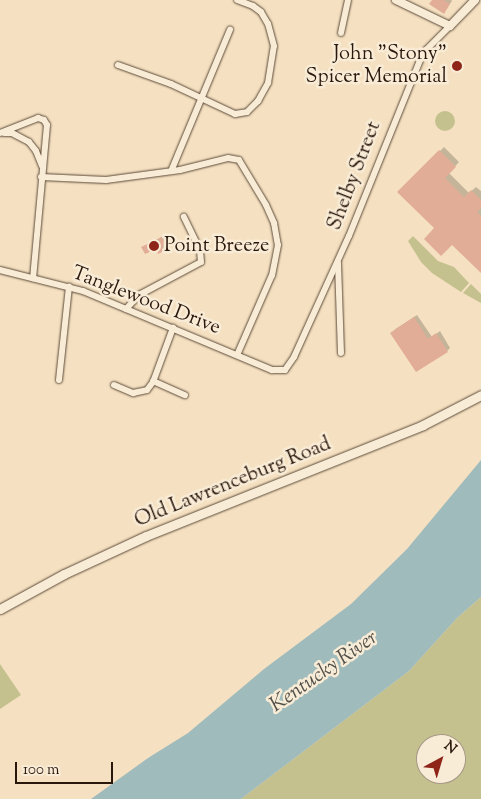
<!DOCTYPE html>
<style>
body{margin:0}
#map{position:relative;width:481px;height:799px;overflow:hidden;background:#f5e1c1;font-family:"Sorts Mill Goudy",serif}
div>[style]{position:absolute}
.green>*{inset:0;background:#c4c18e}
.round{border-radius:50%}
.water>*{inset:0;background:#a0bbbc}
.shadow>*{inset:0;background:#0003}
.building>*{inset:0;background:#e2ad96}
.roads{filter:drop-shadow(0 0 1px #5d4a39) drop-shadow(0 0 1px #5d4a39)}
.minor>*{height:6px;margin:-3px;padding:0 3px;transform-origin:3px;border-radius:3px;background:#f8ecd7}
.tertiary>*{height:8px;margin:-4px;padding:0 4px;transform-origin:4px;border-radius:4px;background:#f8ecd7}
.secondary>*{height:9px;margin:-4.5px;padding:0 4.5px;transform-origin:4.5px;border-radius:4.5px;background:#f8ecd7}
.dots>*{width:14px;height:14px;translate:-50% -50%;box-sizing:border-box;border:2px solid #f8ecd7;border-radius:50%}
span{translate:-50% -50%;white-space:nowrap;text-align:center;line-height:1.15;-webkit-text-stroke:5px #f8ecd7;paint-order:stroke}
.poi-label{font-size:20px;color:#2a170c}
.right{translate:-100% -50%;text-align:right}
.left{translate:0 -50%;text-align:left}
.street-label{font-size:20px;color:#2a170c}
.water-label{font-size:21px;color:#53504a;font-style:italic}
.north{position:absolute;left:416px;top:734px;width:50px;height:50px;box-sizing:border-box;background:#f8ecd7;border:1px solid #a69786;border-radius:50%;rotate:39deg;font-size:14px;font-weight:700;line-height:20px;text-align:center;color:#2a170c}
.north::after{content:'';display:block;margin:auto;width:18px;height:22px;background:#8f2418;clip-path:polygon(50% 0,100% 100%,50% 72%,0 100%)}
.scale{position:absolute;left:15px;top:762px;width:98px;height:22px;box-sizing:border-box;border:2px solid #2a170c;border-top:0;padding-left:6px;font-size:15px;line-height:18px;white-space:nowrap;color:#2a170c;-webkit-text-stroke:4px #f8ecd7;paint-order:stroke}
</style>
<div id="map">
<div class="green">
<i class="round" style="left:435px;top:111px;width:20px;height:20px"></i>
<i style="clip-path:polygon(413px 236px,438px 261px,454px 267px,469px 283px,461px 292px,432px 273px,421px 262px,408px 241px)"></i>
<i style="clip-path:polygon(471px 284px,481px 294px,481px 303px,463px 293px)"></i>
<i style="clip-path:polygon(evenodd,481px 597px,481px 799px,241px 799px,409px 671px,457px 618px,481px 597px,426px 744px,456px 744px,456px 774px,426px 774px,426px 744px)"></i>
<i style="clip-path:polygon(0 664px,21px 695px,0 709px)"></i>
</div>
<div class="water">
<i style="clip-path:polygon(481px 460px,481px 597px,457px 618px,409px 671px,241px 799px,91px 799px,148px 758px,188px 733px,264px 669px,351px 604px,407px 549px)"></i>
</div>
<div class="shadow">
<i style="clip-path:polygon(432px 0,451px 0,452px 1px,446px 9px)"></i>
<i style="clip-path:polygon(444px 147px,459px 162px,449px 173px,469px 193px,476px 187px,481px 191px,481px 270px,399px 192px)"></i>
<i style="clip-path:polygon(165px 235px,168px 241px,164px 250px,143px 247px)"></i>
<i style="clip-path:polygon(417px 315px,432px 337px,440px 331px,450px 348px,447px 351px,394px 330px)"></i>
</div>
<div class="building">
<i style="clip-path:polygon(432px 0,444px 0,450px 4px,444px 14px,429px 4px)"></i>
<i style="clip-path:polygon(439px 150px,456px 167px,445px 178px,464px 197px,471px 190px,481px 200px,481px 208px,477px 212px,481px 216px,481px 273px,452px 245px,441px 256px,424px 239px,434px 228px,397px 192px)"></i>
<i style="clip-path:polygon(162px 237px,165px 245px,162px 246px,164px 251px,158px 254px,156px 249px,145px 254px,141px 247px)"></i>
<i style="clip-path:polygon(414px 317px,428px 339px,436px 333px,448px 352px,416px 372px,390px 333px)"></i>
</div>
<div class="roads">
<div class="minor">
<i style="left:341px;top:33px;width:34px;rotate:-78deg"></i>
<i style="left:118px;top:65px;width:56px;rotate:19.7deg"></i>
<i style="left:171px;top:84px;width:71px;rotate:25.1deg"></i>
<i style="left:235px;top:114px;width:12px;rotate:-9deg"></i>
<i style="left:247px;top:112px;width:16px;rotate:-45deg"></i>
<i style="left:258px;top:101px;width:21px;rotate:-61deg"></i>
<i style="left:268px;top:83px;width:37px;rotate:-81deg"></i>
<i style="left:274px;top:46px;width:23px;rotate:-105deg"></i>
<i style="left:268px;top:24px;width:14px;rotate:-120deg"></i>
<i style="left:261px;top:12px;width:10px;rotate:-143deg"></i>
<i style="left:253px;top:6px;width:17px;rotate:-159deg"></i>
<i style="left:0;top:133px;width:41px;rotate:-21.5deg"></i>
<i style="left:38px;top:118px;width:6px;rotate:18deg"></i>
<i style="left:44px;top:120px;width:6px;rotate:59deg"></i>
<i style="left:47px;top:125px;width:154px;rotate:95.2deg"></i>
<i style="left:4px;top:133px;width:8px"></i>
<i style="left:12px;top:133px;width:19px;rotate:28deg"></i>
<i style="left:29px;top:142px;width:11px;rotate:52deg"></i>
<i style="left:36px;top:151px;width:16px;rotate:68deg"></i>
<i style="left:172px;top:169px;width:151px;rotate:-67.4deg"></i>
<i style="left:41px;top:177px;width:65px;rotate:2.6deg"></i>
<i style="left:106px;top:180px;width:75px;rotate:-7.7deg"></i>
<i style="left:180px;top:170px;width:49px;rotate:-14deg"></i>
<i style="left:228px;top:158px;width:11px;rotate:10deg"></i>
<i style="left:239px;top:160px;width:52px;rotate:59deg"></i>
<i style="left:266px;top:205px;width:20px;rotate:66deg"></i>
<i style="left:274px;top:223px;width:22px;rotate:80deg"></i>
<i style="left:278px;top:245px;width:31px;rotate:101deg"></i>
<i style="left:272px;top:275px;width:87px;rotate:113.6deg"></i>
<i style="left:338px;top:263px;width:90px;rotate:88.1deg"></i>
<i style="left:0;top:270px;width:86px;rotate:14.2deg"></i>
<i style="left:83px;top:291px;width:205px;rotate:22.7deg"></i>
<i style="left:272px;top:370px;width:13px"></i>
<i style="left:285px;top:370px;width:16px;rotate:-55deg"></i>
<i style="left:294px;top:357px;width:133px;rotate:-65.6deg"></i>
<i style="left:349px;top:236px;width:190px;rotate:-68deg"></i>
<i style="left:420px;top:60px;width:12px;rotate:-59deg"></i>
<i style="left:426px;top:50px;width:34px;rotate:-45deg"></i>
<i style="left:126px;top:309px;width:19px;rotate:-47deg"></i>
<i style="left:139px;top:295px;width:70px;rotate:-28deg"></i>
<i style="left:201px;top:262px;width:12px;rotate:-95deg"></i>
<i style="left:200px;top:250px;width:37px;rotate:-116deg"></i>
<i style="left:59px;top:380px;width:94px;rotate:-83.9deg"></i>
<i style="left:153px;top:381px;width:35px;rotate:24deg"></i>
<i style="left:114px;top:385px;width:21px;rotate:23deg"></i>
<i style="left:133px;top:393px;width:14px;rotate:-12deg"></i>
<i style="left:147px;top:390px;width:10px;rotate:-53deg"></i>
<i style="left:153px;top:382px;width:58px;rotate:-69.7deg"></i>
</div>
<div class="tertiary">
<i style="left:396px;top:0;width:60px;rotate:25.7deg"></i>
<i style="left:450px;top:26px;width:36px;rotate:-46deg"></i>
</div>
<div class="secondary">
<i style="left:0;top:609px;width:73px;rotate:-28.7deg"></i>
<i style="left:64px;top:574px;width:90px;rotate:-24.9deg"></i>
<i style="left:146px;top:536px;width:298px;rotate:-21.8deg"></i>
<i style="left:423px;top:425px;width:65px;rotate:-27.3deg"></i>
</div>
</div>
<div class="dots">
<i style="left:457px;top:66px;background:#8f2418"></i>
<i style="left:154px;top:246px;background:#8f2418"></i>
</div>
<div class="poi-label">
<span class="right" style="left:447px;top:66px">John "Stony"<br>Spicer Memorial</span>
<span class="left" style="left:164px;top:246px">Point Breeze</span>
</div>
<div class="street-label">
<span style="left:355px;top:176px;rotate:-69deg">Shelby Street</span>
<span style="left:146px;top:301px;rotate:21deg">Tanglewood Drive</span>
<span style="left:233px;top:483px;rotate:-22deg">Old Lawrenceburg Road</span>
</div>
<div class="water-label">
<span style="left:324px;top:672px;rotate:-35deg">Kentucky River</span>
</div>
<div class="north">N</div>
<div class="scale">100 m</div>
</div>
